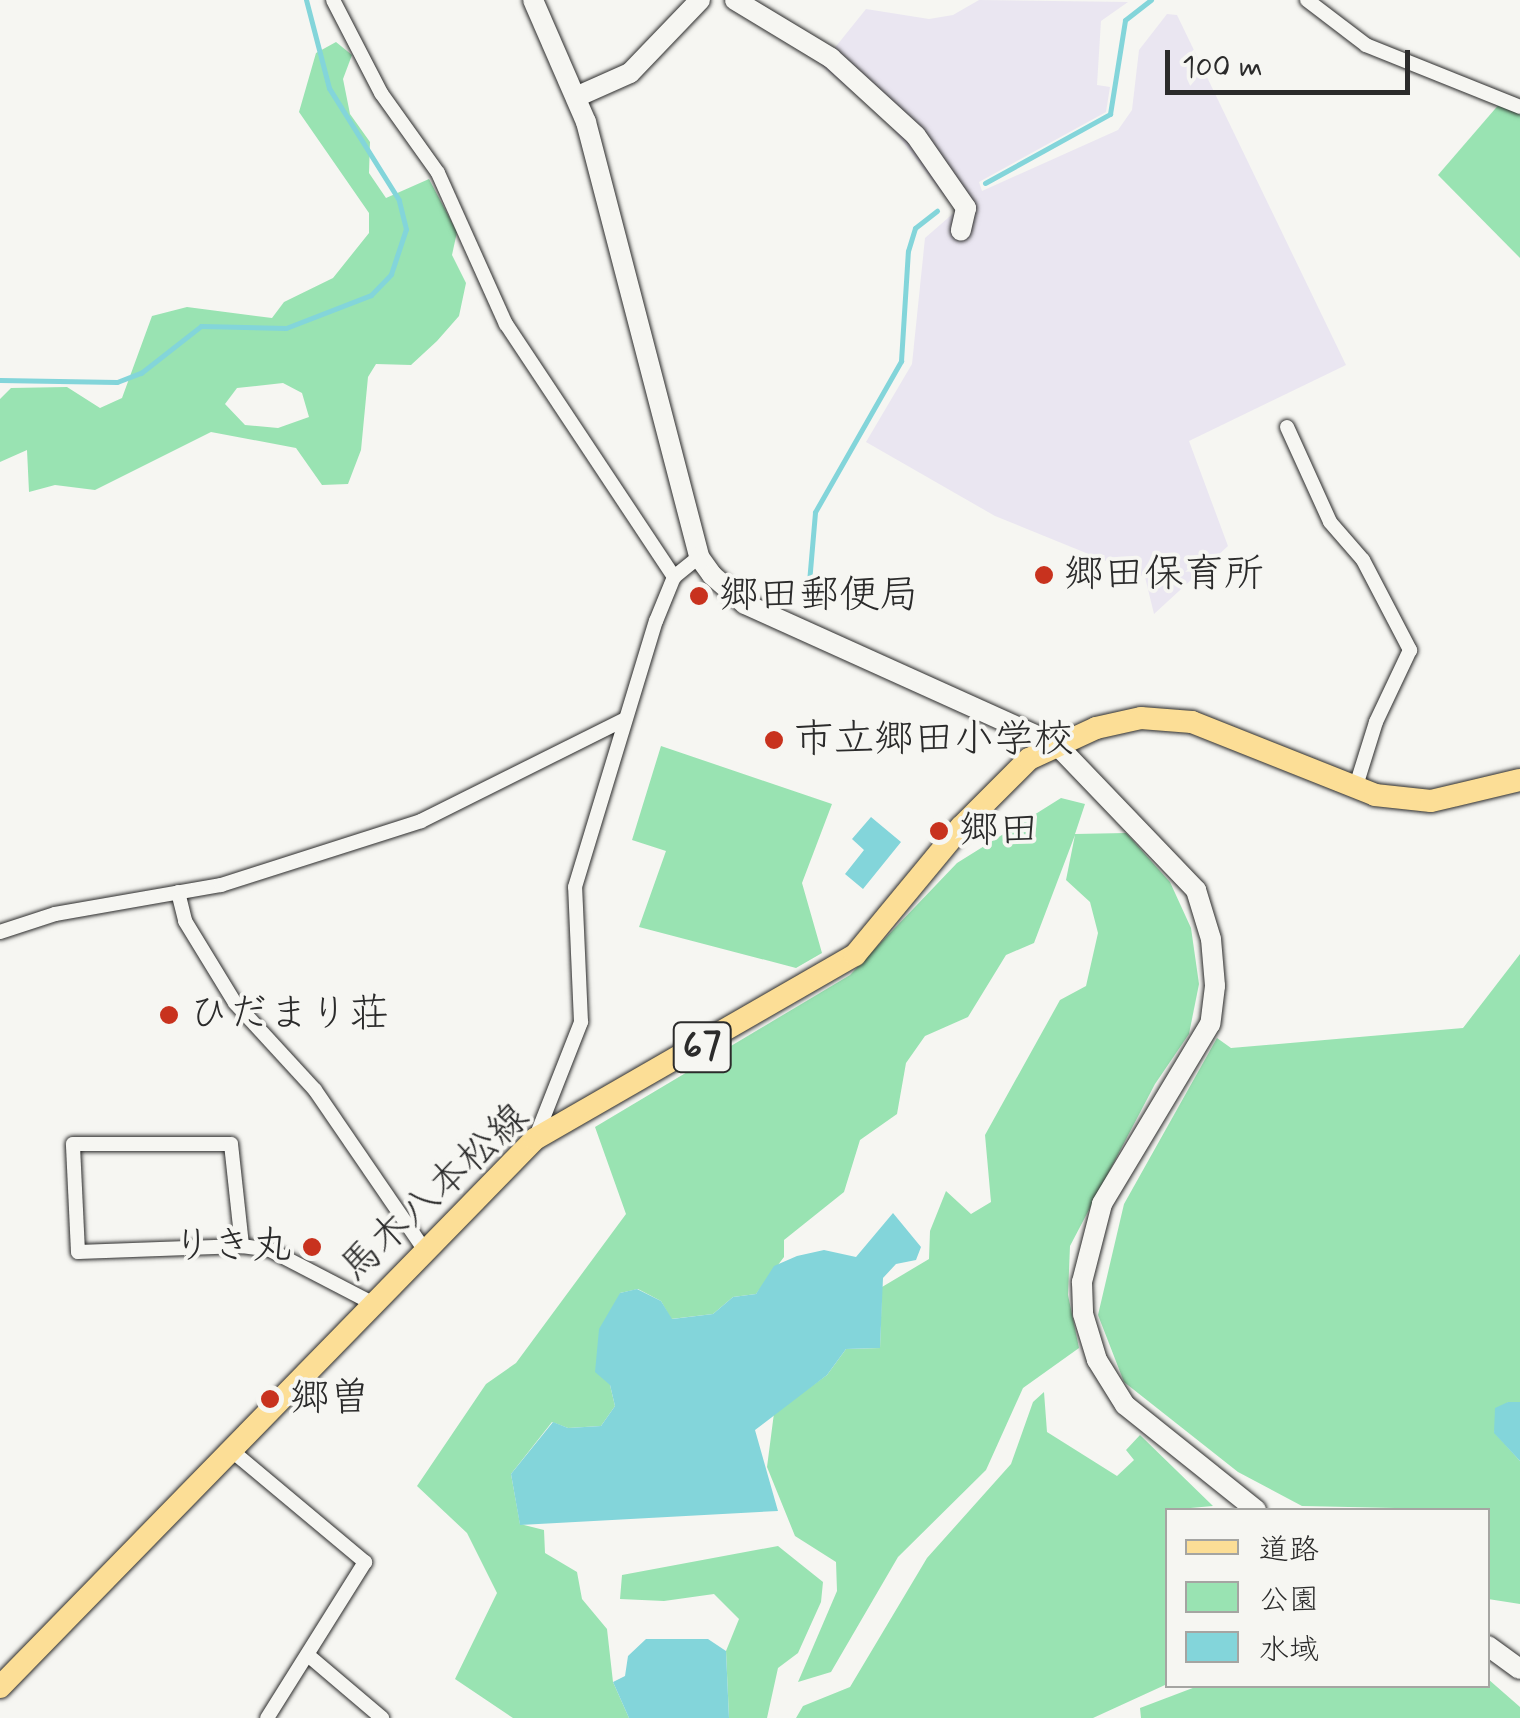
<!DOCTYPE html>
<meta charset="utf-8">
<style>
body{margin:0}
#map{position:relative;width:1520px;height:1718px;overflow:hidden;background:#f6f6f2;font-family:Mynerve,"Klee One",sans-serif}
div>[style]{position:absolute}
.built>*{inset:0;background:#eae6f1}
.green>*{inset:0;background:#99e3b2}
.water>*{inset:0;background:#83d5da}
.stream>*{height:5px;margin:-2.5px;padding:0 2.5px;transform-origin:2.5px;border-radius:2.5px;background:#83d5da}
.roads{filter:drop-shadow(0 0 2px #2b2b2b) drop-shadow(0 0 2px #2b2b2b)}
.street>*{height:14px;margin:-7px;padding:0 7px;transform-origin:7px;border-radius:7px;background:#f6f6f2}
.secondary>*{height:20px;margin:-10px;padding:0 10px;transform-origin:10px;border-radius:10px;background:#f6f6f2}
.primary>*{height:22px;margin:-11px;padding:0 11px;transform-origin:11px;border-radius:11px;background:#fcde96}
.dots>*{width:28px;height:28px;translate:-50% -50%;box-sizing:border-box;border:5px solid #f6f6f2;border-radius:50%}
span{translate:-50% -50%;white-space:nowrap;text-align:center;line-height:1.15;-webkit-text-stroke:8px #f6f6f2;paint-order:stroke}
.shield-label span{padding:2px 8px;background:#f6f6f2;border:2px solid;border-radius:8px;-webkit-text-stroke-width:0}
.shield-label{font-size:38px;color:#2b2b2b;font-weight:700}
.poi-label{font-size:40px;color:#2b2b2b}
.left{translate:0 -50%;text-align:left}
.right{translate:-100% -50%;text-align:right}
.street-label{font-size:40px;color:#2b2b2b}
.legend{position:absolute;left:1165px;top:1508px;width:325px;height:180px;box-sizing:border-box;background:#f6f6f2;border:2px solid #a5a5a2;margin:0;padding:12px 18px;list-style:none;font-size:30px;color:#2b2b2b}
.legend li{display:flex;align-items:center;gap:20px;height:50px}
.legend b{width:50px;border:2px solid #a5a5a2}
.scale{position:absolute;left:1165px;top:50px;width:245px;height:45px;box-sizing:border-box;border:5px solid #2b2b2b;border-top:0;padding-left:12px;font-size:30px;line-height:35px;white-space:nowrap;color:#2b2b2b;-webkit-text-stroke:8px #f6f6f2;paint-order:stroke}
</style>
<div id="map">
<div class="built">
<i style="clip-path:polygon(979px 0,1128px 2px,1101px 21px,1097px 85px,1110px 87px,1106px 112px,979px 182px,982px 191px,1118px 130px,1132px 110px,1139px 50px,1167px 14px,1177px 15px,1346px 365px,1189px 441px,1228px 546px,1154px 614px,1145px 577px,995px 516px,866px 442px,912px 364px,925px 238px,956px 211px,887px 121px,821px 65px,866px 9px,929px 19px,953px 15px)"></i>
</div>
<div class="green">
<i style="clip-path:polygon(evenodd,336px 42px,352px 55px,343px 79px,350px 114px,370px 142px,369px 173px,386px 198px,429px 179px,457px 232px,452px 255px,466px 283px,459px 316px,437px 341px,411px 365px,376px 364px,368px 377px,361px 450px,348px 484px,322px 485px,296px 448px,211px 432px,95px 490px,55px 485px,29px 492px,27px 450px,0 462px,0 399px,11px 388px,67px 387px,100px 408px,122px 398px,152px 316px,187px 307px,272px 318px,284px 302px,333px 278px,369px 233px,369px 213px,299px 112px,316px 53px,336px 42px,283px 383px,302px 393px,309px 417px,278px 428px,245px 425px,225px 404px,237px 388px,283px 383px)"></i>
<i style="clip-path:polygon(1501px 102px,1520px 113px,1520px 258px,1438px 175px)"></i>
<i style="clip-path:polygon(661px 746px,832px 804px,802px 883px,822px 953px,796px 968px,639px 927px,666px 851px,632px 840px)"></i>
<i style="clip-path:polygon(1061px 798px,1085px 804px,1075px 834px,1126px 833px,1170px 882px,1191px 928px,1199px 984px,1189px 1034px,1155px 1084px,1070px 1246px,1068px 1295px,1079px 1348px,1023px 1388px,986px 1470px,898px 1557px,831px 1672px,798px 1682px,837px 1591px,836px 1562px,795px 1536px,767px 1467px,774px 1413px,827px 1375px,846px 1349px,880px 1348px,882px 1287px,929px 1259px,930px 1231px,946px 1191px,971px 1214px,991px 1202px,985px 1135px,1060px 1000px,1086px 986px,1098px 933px,1090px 902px,1066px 880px,1075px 835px,1034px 943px,1006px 955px,968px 1017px,925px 1036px,906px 1063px,897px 1114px,860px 1140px,844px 1192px,784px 1240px,784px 1257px,756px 1294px,733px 1297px,713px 1314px,671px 1319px,661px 1301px,638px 1289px,620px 1293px,610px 1385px,615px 1406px,601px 1426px,568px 1428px,552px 1422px,511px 1474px,520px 1524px,544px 1530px,545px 1553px,577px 1572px,582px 1599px,607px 1629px,613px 1682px,629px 1718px,513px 1718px,455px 1679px,497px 1593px,467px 1533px,417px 1486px,486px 1384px,516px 1363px,626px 1214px,595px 1127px,850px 975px,957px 863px)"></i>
<i style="clip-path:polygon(1520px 954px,1520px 1402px,1508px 1402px,1494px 1432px,1520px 1461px,1520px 1604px,1488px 1599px,1488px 1510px,1302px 1506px,1238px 1472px,1124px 1382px,1098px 1315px,1124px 1204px,1217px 1038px,1231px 1048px,1463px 1028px)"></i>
<i style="clip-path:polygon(1044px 1392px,1047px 1432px,1117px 1476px,1134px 1460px,1126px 1450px,1140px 1435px,1213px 1506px,1168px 1510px,1165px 1685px,1093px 1718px,796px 1718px,803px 1706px,850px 1687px,927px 1558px,1011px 1464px,1033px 1402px)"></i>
<i style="clip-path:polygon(778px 1546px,823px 1582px,821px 1602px,798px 1653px,778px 1668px,767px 1718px,729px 1718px,726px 1651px,739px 1619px,714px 1594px,664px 1601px,620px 1599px,622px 1575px)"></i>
<i style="clip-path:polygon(1488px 1679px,1520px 1707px,1520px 1718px,1141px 1718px,1140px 1708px,1198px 1686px,1488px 1686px)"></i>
</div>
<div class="water">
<i style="clip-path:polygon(871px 817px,901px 842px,863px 889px,845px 874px,864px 850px,852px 839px)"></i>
<i style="clip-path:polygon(893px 1213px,921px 1247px,916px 1260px,896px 1264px,883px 1278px,880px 1348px,846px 1349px,827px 1375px,755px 1430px,778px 1511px,520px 1525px,511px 1474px,553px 1422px,568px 1428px,601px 1426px,615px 1406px,610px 1385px,595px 1372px,599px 1329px,620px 1293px,637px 1289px,661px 1301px,672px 1319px,713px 1314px,733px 1297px,756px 1294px,774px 1266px,797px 1256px,824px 1250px,856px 1257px)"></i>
<i style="clip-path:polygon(1508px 1402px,1520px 1402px,1520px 1461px,1494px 1433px,1495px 1408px)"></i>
<i style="clip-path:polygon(646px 1639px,708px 1639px,726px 1651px,729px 1718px,629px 1718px,613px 1682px,625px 1676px,628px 1656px)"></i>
</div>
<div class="stream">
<i style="left:985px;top:183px;width:143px;rotate:-28.9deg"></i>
<i style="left:1110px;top:114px;width:95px;rotate:-80.9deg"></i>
<i style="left:1125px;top:20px;width:33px;rotate:-38deg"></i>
<i style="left:0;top:380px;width:117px;rotate:1deg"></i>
<i style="left:117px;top:382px;width:26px;rotate:-21deg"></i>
<i style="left:141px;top:373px;width:76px;rotate:-38.1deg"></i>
<i style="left:201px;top:326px;width:85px;rotate:1.3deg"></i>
<i style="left:286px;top:328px;width:91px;rotate:-21.2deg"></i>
<i style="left:371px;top:295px;width:29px;rotate:-46deg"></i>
<i style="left:391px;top:274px;width:47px;rotate:-71.6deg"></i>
<i style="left:406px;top:229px;width:30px;rotate:-104deg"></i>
<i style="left:399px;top:200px;width:132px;rotate:-122deg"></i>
<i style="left:329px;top:88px;width:91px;rotate:-104.6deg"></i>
<i style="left:808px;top:594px;width:82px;rotate:-85.1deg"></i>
<i style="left:815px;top:512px;width:174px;rotate:-60.3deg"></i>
<i style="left:901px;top:361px;width:110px;rotate:-86.4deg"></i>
<i style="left:908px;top:251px;width:24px;rotate:-73deg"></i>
<i style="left:915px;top:228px;width:28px;rotate:-38deg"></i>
</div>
<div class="roads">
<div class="street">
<i style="left:333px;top:0;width:105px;rotate:62.7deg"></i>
<i style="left:381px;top:93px;width:98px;rotate:54.5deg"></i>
<i style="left:438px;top:173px;width:166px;rotate:65.8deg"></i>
<i style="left:506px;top:324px;width:304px;rotate:56.4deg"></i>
<i style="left:1307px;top:0;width:74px;rotate:37.3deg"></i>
<i style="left:1366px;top:45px;width:166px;rotate:21.9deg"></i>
<i style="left:1287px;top:427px;width:104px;rotate:65.6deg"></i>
<i style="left:1330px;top:522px;width:50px;rotate:49deg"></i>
<i style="left:1363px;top:560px;width:102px;rotate:62.4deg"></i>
<i style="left:1410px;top:650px;width:80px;rotate:115.3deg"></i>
<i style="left:1376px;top:722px;width:70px;rotate:107.4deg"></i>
<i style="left:178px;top:892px;width:30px;rotate:76deg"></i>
<i style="left:185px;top:921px;width:96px;rotate:58.6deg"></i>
<i style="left:235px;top:1003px;width:118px;rotate:47.4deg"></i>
<i style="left:315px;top:1090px;width:191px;rotate:55.6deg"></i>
<i style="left:0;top:932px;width:58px;rotate:-18.1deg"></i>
<i style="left:55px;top:914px;width:169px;rotate:-9.9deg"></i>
<i style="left:221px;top:885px;width:210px;rotate:-17.7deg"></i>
<i style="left:421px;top:821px;width:227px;rotate:-26.5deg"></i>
<i style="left:535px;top:1139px;width:126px;rotate:-68.5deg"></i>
<i style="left:581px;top:1022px;width:135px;rotate:-92.5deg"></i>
<i style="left:575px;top:887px;width:278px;rotate:-73.1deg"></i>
<i style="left:656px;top:621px;width:48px;rotate:-67.8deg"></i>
<i style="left:674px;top:577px;width:32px;rotate:-39deg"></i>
<i style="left:73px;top:1144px;width:158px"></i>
<i style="left:231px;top:1144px;width:103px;rotate:83.8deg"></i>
<i style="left:242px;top:1246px;width:164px;rotate:177.9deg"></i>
<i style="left:78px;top:1252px;width:108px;rotate:-92.7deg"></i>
<i style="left:242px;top:1246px;width:28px;rotate:8deg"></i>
<i style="left:270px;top:1250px;width:115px;rotate:27.5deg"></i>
<i style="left:231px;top:1450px;width:175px;rotate:39.9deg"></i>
<i style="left:365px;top:1562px;width:184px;rotate:122.1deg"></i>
<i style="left:309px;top:1656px;width:96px;rotate:40.3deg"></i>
</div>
<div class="secondary">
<i style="left:533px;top:0;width:133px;rotate:66.5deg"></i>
<i style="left:586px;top:122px;width:449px;rotate:75.4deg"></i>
<i style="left:699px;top:557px;width:22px;rotate:54deg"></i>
<i style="left:712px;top:575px;width:44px;rotate:41.3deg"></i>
<i style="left:745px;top:604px;width:342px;rotate:24.3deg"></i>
<i style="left:1057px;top:745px;width:201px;rotate:46.2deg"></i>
<i style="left:1196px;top:890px;width:51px;rotate:73deg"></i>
<i style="left:1211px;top:939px;width:47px;rotate:85.1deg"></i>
<i style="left:1215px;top:986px;width:38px;rotate:97deg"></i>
<i style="left:1210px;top:1024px;width:210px;rotate:121deg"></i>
<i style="left:1102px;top:1204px;width:81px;rotate:104.4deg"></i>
<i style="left:1082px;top:1282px;width:32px;rotate:88deg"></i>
<i style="left:1083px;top:1314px;width:48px;rotate:73.1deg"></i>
<i style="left:1097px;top:1360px;width:53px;rotate:58.1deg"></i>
<i style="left:1125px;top:1405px;width:168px;rotate:38.7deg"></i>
<i style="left:735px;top:0;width:112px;rotate:31.1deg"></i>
<i style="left:831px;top:58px;width:115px;rotate:42.5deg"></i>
<i style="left:916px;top:136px;width:88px;rotate:55.2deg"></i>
<i style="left:966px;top:208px;width:23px;rotate:103deg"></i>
<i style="left:576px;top:97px;width:59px;rotate:-24deg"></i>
<i style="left:630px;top:73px;width:101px;rotate:-46.2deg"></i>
<i style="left:1488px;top:1646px;width:39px;rotate:36deg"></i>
</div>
<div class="primary">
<i style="left:0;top:1687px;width:766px;rotate:-45.69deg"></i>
<i style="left:535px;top:1139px;width:369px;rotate:-29.9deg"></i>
<i style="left:855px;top:955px;width:166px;rotate:-50.4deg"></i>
<i style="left:961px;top:827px;width:96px;rotate:-45deg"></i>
<i style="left:1029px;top:759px;width:74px;rotate:-24.8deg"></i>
<i style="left:1096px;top:728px;width:46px;rotate:-12.5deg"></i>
<i style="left:1141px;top:718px;width:51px;rotate:4.5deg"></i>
<i style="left:1192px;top:722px;width:197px;rotate:21.7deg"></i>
<i style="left:1375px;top:795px;width:56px;rotate:6.1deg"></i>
<i style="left:1431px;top:801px;width:91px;rotate:-13.3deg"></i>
</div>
</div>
<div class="dots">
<i style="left:1044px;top:575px;background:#c8321e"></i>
<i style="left:699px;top:596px;background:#c8321e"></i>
<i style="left:774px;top:740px;background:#c8321e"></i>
<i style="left:939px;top:831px;background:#c8321e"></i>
<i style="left:169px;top:1015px;background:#c8321e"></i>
<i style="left:312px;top:1247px;background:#c8321e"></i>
<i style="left:270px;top:1399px;background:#c8321e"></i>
</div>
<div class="shield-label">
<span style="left:702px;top:1047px">67</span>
</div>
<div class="poi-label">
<span class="left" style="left:1064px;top:575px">郷田保育所</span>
<span class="left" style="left:719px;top:596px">郷田郵便局</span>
<span class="left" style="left:794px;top:740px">市立郷田小学校</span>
<span class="left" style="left:959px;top:831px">郷田</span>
<span class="left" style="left:189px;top:1015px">ひだまり荘</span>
<span class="right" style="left:292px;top:1247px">りき丸</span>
<span class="left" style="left:290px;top:1399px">郷曽</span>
</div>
<div class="street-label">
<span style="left:435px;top:1193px;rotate:-43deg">馬木八本松線</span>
</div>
<ul class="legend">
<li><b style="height:12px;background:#fcde96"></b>道路</li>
<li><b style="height:28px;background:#99e3b2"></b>公園</li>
<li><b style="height:28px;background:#83d5da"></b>水域</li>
</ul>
<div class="scale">100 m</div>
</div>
